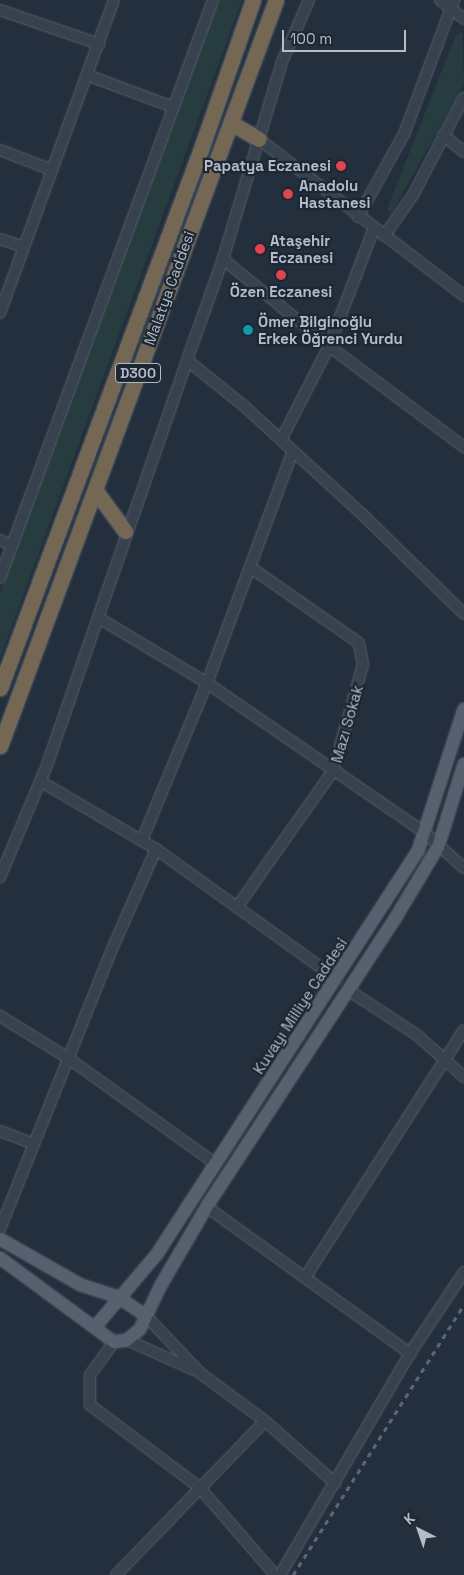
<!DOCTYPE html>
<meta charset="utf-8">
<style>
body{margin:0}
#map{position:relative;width:464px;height:1575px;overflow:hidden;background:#242f3e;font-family:"Space Grotesk",sans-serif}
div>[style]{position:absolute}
.green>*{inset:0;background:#263c3f}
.roads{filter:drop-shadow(0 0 1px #565f6c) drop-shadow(0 0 1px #565f6c)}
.minor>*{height:10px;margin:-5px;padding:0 5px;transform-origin:5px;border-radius:5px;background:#38414e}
.major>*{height:12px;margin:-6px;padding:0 6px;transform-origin:6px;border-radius:6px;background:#56606e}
.highway>*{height:15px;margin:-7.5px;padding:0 7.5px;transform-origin:7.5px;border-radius:7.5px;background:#746855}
.rail>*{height:2.5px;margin-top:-1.25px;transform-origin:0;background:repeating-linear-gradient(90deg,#5a6575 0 5px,transparent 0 10px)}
.dots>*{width:14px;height:14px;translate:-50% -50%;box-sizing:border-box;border:2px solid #1d2633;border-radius:50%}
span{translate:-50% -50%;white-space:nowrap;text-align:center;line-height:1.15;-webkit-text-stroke:4.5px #1d2633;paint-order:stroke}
.shield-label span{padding:1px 4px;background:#1d2633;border:1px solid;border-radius:4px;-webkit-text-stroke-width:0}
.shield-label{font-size:14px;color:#b4bcc9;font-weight:700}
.poi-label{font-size:15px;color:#b4bcc9;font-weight:700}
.right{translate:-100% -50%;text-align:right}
.left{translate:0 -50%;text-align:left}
.street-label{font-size:15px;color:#b4bcc9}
.north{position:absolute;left:394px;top:1505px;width:50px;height:50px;-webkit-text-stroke:4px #1d2633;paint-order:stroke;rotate:319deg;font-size:14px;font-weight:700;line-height:20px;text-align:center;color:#b4bcc9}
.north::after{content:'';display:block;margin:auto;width:18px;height:22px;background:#b4bcc9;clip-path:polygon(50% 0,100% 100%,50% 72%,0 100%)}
.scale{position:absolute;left:282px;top:30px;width:124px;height:22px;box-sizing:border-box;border:2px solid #b4bcc9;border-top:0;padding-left:6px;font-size:15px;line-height:18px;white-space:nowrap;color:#b4bcc9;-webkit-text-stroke:4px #1d2633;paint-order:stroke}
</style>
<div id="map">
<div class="green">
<i style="clip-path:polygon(218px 0,242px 0,0 658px,0 593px)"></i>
<i style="clip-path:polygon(462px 32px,464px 84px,391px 214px,387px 209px,456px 35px)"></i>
</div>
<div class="roads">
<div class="minor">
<i style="left:309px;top:0;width:68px;rotate:113.5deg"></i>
<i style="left:282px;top:62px;width:206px;rotate:106.7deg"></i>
<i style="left:223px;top:259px;width:107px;rotate:109.6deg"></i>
<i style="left:187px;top:360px;width:73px;rotate:38.9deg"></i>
<i style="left:244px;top:406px;width:161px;rotate:42.5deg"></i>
<i style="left:363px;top:515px;width:141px;rotate:44.4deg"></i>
<i style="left:440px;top:0;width:31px;rotate:38deg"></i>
<i style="left:0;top:10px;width:105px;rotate:19deg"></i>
<i style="left:87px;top:75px;width:92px;rotate:20.4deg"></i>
<i style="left:443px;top:135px;width:27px;rotate:39deg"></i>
<i style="left:259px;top:139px;width:258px;rotate:37.4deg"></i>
<i style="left:0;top:150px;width:56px;rotate:21deg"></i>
<i style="left:358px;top:217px;width:95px;rotate:-61deg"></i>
<i style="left:404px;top:134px;width:143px;rotate:-69.5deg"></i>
<i style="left:384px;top:236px;width:50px;rotate:-54.7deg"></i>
<i style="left:413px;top:195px;width:110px;rotate:-62.5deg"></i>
<i style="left:0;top:239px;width:25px;rotate:18deg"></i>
<i style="left:223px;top:259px;width:137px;rotate:39.4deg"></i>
<i style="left:329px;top:346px;width:169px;rotate:36.8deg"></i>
<i style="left:0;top:313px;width:333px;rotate:-70deg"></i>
<i style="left:281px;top:440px;width:106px;rotate:-62.9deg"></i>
<i style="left:329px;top:346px;width:126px;rotate:-69.1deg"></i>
<i style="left:0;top:540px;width:13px;rotate:23deg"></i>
<i style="left:0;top:578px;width:616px;rotate:-69.77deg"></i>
<i style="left:99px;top:618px;width:126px;rotate:31deg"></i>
<i style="left:207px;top:683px;width:263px;rotate:34.5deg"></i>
<i style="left:424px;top:832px;width:54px;rotate:42deg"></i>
<i style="left:40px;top:781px;width:134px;rotate:30.4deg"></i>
<i style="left:156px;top:849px;width:223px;rotate:35.7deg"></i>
<i style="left:142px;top:840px;width:170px;rotate:-67.5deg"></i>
<i style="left:207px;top:683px;width:247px;rotate:-69.7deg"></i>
<i style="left:0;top:877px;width:121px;rotate:-67.2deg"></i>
<i style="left:47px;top:765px;width:429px;rotate:-70.9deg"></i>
<i style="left:237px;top:907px;width:166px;rotate:-54.8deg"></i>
<i style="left:333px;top:771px;width:111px;rotate:-74.3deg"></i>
<i style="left:363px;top:664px;width:21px;rotate:-101deg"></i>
<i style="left:359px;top:643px;width:133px;rotate:-145.1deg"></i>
<i style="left:348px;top:990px;width:82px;rotate:33.1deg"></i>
<i style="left:417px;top:1035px;width:63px;rotate:41.8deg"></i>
<i style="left:0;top:1016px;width:80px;rotate:31.7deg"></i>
<i style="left:68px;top:1058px;width:182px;rotate:35.6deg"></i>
<i style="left:0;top:1131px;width:36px;rotate:21deg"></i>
<i style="left:207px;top:1207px;width:251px;rotate:35.8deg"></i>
<i style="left:0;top:1229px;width:304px;rotate:-68.2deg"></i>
<i style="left:113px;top:947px;width:107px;rotate:-66.3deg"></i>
<i style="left:306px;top:1276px;width:292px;rotate:-57.3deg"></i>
<i style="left:146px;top:1316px;width:79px;rotate:46.5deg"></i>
<i style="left:200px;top:1373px;width:81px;rotate:36.4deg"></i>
<i style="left:265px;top:1421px;width:94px;rotate:41.5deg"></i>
<i style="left:127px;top:1340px;width:73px;rotate:24.1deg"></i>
<i style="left:114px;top:1342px;width:41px;rotate:126deg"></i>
<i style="left:90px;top:1375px;width:30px;rotate:90deg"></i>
<i style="left:90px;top:1405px;width:138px;rotate:37deg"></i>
<i style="left:200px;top:1488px;width:115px;rotate:49.2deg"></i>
<i style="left:116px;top:1575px;width:214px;rotate:-45.9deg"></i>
<i style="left:280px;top:1575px;width:264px;rotate:-59.6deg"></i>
<i style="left:414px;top:1347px;width:90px;rotate:-56.3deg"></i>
</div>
<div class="major">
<i style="left:0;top:1239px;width:93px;rotate:29.6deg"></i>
<i style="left:81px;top:1285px;width:39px;rotate:18deg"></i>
<i style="left:118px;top:1297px;width:34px;rotate:34deg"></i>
<i style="left:0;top:1258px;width:142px;rotate:36.4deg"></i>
<i style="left:114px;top:1342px;width:13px;rotate:-9deg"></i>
<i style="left:127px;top:1340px;width:17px;rotate:-40deg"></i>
<i style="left:140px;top:1329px;width:49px;rotate:-64.5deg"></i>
<i style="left:161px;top:1285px;width:95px;rotate:-59.7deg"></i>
<i style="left:209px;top:1203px;width:342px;rotate:-56.8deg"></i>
<i style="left:396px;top:917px;width:82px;rotate:-59deg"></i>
<i style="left:438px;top:847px;width:87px;rotate:-72.6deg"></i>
<i style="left:95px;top:1327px;width:96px;rotate:-49.7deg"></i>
<i style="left:157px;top:1254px;width:480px;rotate:-57.1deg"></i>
<i style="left:418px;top:851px;width:149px;rotate:-72.1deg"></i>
</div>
<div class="highway">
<i style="left:231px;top:123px;width:32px;rotate:30deg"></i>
<i style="left:95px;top:490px;width:51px;rotate:53.8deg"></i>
<i style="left:0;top:688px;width:575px;rotate:-69.55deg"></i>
<i style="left:201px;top:149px;width:158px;rotate:-70.8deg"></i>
<i style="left:0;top:746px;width:795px;rotate:-69.7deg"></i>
</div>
</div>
<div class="rail">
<i style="left:293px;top:1575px;width:320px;rotate:-57.7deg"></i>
</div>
<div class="dots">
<i style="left:341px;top:166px;background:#e0444e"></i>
<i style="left:288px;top:194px;background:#e0444e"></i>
<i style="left:260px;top:249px;background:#e0444e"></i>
<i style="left:281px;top:275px;background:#e0444e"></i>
<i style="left:248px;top:330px;background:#0f9aa8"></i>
</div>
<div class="shield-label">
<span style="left:138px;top:373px">D300</span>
</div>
<div class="poi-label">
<span class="right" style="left:331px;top:166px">Papatya Eczanesi</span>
<span class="left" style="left:299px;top:194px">Anadolu<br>Hastanesi</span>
<span class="left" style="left:270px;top:249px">Ataşehir<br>Eczanesi</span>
<span style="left:281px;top:292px">Özen Eczanesi</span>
<span class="left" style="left:258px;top:330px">Ömer Bilginoğlu<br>Erkek Öğrenci Yurdu</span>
</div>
<div class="street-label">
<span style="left:169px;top:288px;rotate:-70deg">Malatya Caddesi</span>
<span style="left:347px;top:724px;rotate:-74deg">Mazı Sokak</span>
<span style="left:300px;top:1006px;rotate:-57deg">Kuvayı Milliye Caddesi</span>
</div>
<div class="north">K</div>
<div class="scale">100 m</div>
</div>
